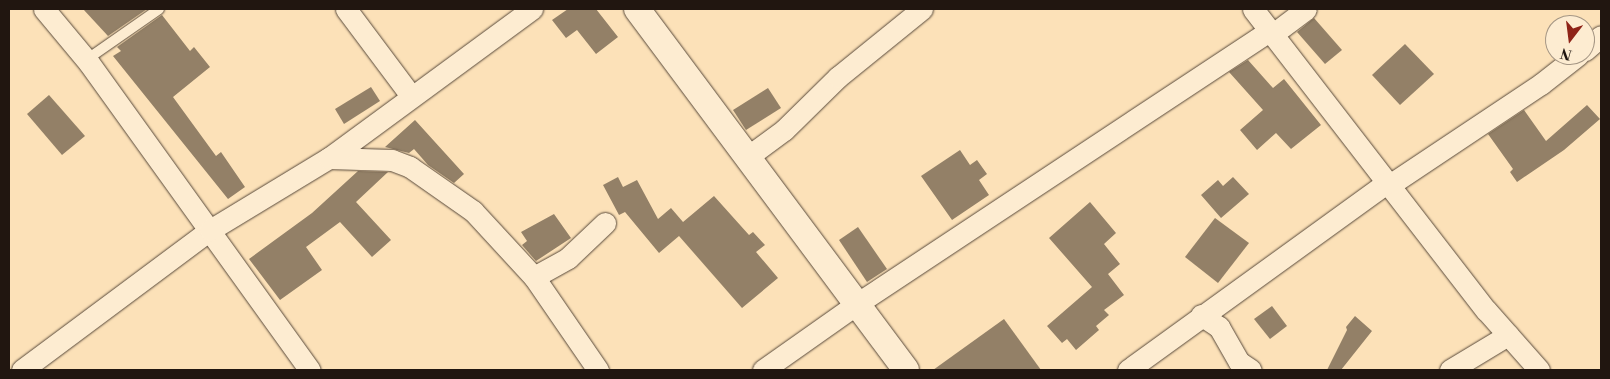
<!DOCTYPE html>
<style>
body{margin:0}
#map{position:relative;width:1610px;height:379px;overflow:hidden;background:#fce1b8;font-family:"Libre Bodoni",serif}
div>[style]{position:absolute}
.building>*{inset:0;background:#938067}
.roads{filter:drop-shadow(0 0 1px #58493a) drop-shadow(0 0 1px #58493a)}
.service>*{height:10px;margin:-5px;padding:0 5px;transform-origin:5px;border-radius:5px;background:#fdecd1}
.minor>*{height:21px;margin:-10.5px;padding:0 10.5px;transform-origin:10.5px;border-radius:10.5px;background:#fdecd1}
.tertiary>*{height:26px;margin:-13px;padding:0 13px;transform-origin:13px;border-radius:13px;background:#fdecd1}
span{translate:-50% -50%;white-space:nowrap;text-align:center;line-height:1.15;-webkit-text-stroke:5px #fdecd1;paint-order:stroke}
.frame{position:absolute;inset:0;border:10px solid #211610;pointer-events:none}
.north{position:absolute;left:1545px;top:15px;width:50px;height:50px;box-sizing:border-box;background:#fdecd1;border:1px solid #a59684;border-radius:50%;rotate:195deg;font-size:14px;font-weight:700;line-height:20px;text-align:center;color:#211610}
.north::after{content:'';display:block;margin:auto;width:18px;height:22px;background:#8f2418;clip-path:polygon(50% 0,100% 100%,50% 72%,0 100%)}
</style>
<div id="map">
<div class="building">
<i style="clip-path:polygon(83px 9px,147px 9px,108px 36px)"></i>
<i style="clip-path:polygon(568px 9px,596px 9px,618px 37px,596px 54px,577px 30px,566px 38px,552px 20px)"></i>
<i style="clip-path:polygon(162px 15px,190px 51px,194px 47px,210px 67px,173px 97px,216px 156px,221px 152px,245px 187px,228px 199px,113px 56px,121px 51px,117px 47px)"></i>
<i style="clip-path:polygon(1314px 18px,1342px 50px,1325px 64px,1297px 32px)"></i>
<i style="clip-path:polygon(1405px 44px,1434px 74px,1400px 105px,1372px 75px)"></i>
<i style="clip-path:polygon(1248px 60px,1273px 88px,1284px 79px,1321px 125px,1291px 149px,1276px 133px,1257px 150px,1240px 130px,1263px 110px,1229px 72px)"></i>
<i style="clip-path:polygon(371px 87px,380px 101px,344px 124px,335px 109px)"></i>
<i style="clip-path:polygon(768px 88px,781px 108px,746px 130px,733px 110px)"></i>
<i style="clip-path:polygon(49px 95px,85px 136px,62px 155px,27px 114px)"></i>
<i style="clip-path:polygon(1587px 105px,1600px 119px,1564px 150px,1517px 182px,1510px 172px,1513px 169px,1488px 134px,1524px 110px,1546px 141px)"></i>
<i style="clip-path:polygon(415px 120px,464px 174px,454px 183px,428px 165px,414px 149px,409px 153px,385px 147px)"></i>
<i style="clip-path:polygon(960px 150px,970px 165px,977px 160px,987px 174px,979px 180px,989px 195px,952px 220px,921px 176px)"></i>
<i style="clip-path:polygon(358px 171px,388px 172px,356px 202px,391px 240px,372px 257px,340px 222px,306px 247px,322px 270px,280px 300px,249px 259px,312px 213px)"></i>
<i style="clip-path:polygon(618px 177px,623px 187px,637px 180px,658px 219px,671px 208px,683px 222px,714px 196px,749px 235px,753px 232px,765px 245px,756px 252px,778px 278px,742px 308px,679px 236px,659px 253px,625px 212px,619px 215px,603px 185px)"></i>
<i style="clip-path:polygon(1233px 177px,1249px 194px,1221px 218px,1201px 195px,1218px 180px,1223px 186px)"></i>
<i style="clip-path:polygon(1090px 202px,1116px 233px,1104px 244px,1120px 264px,1108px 274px,1124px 295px,1104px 310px,1109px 315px,1096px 326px,1099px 330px,1076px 350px,1067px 339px,1062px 343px,1047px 326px,1092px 287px,1049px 238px)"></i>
<i style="clip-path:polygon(554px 214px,571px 238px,536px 261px,522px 245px,527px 241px,521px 232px)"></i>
<i style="clip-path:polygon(1215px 218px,1249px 243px,1218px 283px,1185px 257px)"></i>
<i style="clip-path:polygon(858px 227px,887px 269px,867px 282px,839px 240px)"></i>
<i style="clip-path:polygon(1272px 306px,1287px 326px,1270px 339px,1254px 319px)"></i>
<i style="clip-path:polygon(1355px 316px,1372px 331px,1341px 370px,1327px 370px,1347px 330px,1346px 327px)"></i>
<i style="clip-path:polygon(1004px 319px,1041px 370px,933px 370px)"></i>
</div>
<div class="roads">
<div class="service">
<i style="left:86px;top:60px;width:89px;rotate:-34.9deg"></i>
</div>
<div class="minor">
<i style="left:44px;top:9px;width:70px;rotate:50.2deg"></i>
<i style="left:89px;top:63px;width:378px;rotate:54.3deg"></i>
<i style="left:346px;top:9px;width:109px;rotate:53.2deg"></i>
<i style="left:1253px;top:9px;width:381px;rotate:52.3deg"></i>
<i style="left:1486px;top:310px;width:80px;rotate:48.5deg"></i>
<i style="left:1273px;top:34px;width:41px;rotate:-37.1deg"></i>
<i style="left:1585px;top:50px;width:21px;rotate:-41deg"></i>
<i style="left:329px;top:158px;width:63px;rotate:1.8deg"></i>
<i style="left:392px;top:160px;width:19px;rotate:21deg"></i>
<i style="left:410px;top:167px;width:77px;rotate:34.9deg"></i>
<i style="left:473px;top:211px;width:90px;rotate:47.3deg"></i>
<i style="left:534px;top:277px;width:113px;rotate:55.5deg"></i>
<i style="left:746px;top:158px;width:47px;rotate:-36.4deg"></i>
<i style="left:784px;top:130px;width:76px;rotate:-44.5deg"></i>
<i style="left:838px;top:77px;width:108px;rotate:-39deg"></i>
<i style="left:1391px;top:184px;width:180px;rotate:-33.7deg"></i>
<i style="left:1541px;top:84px;width:47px;rotate:-38.1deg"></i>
<i style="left:534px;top:277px;width:39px;rotate:-29deg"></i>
<i style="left:568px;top:258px;width:51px;rotate:-43.4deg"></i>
<i style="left:1201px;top:315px;width:22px;rotate:34deg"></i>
<i style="left:1219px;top:327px;width:40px;rotate:60.3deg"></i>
<i style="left:1239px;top:362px;width:14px;rotate:34deg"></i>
<i style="left:22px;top:370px;width:234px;rotate:-36.7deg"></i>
<i style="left:210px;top:230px;width:139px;rotate:-31.2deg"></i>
<i style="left:329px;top:158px;width:252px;rotate:-36.3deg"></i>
<i style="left:763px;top:370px;width:113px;rotate:-35.2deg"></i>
<i style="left:855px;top:305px;width:498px;rotate:-33.5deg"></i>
<i style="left:1128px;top:370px;width:321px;rotate:-35.9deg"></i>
<i style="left:1450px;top:370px;width:68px;rotate:-31.1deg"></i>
</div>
<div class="tertiary">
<i style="left:637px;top:9px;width:450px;rotate:53.3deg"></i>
</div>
</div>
<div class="frame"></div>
<div class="north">N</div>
</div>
